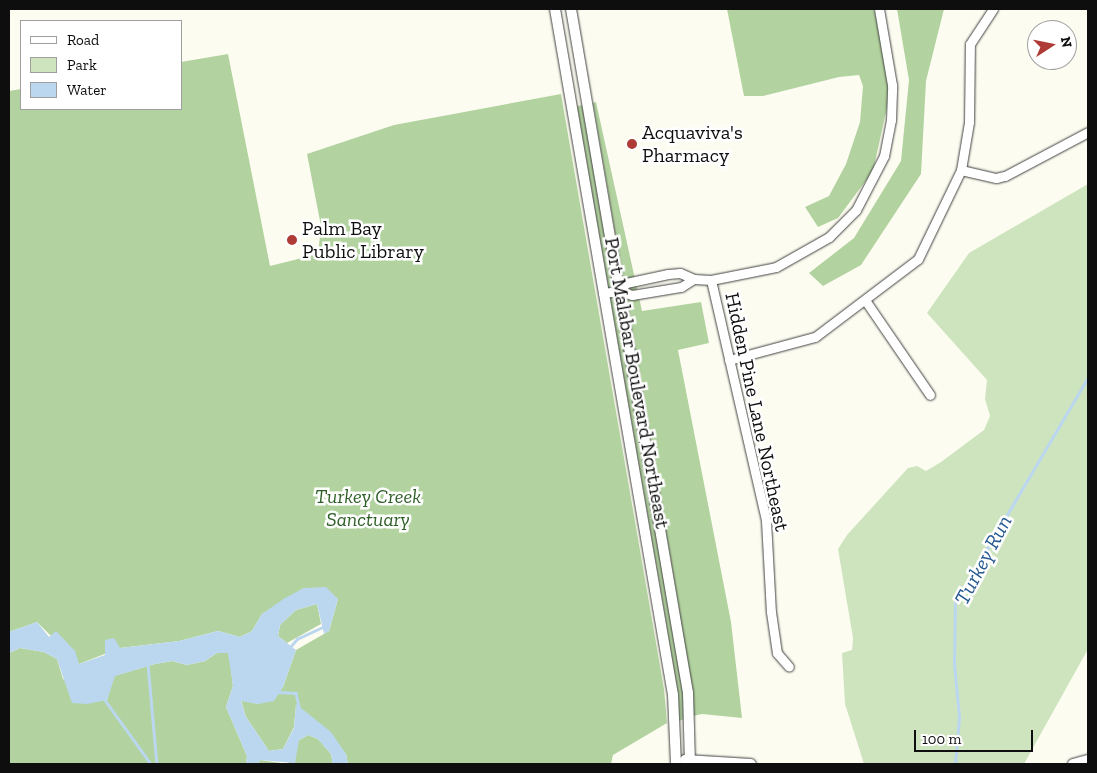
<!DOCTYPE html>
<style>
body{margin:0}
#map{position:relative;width:1097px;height:773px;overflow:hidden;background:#fdfcf1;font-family:"Zilla Slab",serif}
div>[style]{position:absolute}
.green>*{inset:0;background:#cee4be}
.forest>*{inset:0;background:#b2d39f}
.water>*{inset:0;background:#bbd7ef}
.stream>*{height:2.5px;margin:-1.25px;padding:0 1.25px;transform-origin:1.25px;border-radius:1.25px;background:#bbd7ef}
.roads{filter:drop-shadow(0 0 1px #414141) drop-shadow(0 0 1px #414141)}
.minor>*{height:9px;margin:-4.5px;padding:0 4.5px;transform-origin:4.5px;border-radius:4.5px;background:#fff}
.tertiary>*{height:10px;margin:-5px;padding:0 5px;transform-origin:5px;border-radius:5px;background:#fff}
.dots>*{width:14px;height:14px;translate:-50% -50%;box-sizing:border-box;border:2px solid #fff;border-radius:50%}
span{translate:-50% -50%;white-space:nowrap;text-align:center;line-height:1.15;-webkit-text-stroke:5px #fff;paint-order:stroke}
.poi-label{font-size:20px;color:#0e0e0e}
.left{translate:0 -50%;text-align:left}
.street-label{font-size:20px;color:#0e0e0e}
.park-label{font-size:20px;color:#2d5e26;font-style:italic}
.water-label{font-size:21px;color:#265991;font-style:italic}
.frame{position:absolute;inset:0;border:10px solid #0e0e0e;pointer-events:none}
.legend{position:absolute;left:20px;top:20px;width:162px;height:90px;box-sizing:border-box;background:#fff;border:1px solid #9f9f9f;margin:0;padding:6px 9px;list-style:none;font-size:15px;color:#0e0e0e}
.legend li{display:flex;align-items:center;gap:10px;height:25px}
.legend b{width:25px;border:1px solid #9f9f9f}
.north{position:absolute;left:1027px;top:20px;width:50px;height:50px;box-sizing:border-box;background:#fff;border:1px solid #9f9f9f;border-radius:50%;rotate:79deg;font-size:14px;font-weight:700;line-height:20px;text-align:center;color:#0e0e0e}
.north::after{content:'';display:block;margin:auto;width:18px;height:22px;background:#ae3b36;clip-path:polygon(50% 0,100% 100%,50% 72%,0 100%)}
.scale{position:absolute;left:914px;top:730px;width:119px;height:22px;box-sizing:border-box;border:2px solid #0e0e0e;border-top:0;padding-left:6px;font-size:15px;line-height:18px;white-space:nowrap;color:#0e0e0e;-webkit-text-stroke:4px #fff;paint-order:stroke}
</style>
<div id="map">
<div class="green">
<i style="clip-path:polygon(1088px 184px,1088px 649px,1024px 764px,864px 764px,845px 704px,842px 653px,852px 650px,853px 638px,838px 549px,847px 535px,908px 468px,917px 466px,926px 471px,941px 462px,984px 430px,990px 416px,985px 399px,987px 380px,927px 313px,969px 253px)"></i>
</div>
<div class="forest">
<i style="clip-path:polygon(727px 9px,874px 9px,892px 85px,873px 171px,838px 218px,818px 227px,805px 207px,829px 196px,846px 164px,860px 122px,863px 86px,859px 75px,839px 77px,763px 96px,744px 96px)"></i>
<i style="clip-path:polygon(897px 9px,944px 9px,926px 81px,921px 174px,861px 265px,823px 286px,809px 273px,854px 238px,901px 161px,909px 80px)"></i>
<i style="clip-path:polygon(228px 54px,270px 266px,318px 254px,321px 226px,307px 154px,394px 125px,561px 94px,664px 689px,667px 723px,613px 755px,611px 764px,348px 764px,346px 754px,296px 705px,294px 727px,283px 749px,269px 751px,246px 717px,241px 700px,258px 704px,283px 687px,296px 650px,329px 631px,338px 599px,304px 588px,262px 614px,252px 631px,240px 637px,218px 631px,179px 641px,120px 648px,79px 664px,37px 622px,9px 632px,9px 91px,21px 89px,21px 109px,181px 109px,181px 62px)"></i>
<i style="clip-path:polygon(596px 102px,642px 311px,701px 302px,709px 343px,678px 350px,731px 622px,742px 718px,702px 714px,693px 716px,678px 602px,593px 103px)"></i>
<i style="clip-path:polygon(584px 105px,683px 694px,684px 719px,679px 721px,678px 695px,663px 604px,577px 106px)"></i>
<i style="clip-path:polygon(317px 604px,321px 624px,287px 643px,278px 636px,280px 625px,296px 610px)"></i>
<i style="clip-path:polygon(20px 648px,44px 652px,57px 659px,63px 679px,107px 700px,114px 676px,155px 664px,172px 661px,187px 665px,205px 661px,217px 653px,229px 653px,233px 686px,226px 707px,247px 756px,246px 764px,9px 764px,9px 653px)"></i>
<i style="clip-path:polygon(308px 735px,318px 739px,331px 754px,333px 764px,258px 764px,260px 760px,288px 764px,299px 740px)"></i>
</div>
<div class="water">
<i style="clip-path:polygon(326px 587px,338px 599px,329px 631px,324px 634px,317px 604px,296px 610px,280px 625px,278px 636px,296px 650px,283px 687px,274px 701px,258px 704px,241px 701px,246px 717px,269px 751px,283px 749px,294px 728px,296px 704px,331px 732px,346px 754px,348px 764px,333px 764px,331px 754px,318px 739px,308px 735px,299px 740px,295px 763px,260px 760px,258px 764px,246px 764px,247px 756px,226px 707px,233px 686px,228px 653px,217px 653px,205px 661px,187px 665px,172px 661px,155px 664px,115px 676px,107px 700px,87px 704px,72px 703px,57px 659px,44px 652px,20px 648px,9px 653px,9px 632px,37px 622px,49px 637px,56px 631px,75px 651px,79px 664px,105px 655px,105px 640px,114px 638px,120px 648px,179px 641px,218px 631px,240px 637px,252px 631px,262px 614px,285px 598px,304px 588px)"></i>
</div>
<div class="stream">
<i style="left:290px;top:647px;width:11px;rotate:-49deg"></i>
<i style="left:297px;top:639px;width:29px;rotate:-25deg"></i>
<i style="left:148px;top:664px;width:100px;rotate:84.9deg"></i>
<i style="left:279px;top:692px;width:17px;rotate:3deg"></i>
<i style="left:296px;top:693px;width:18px;rotate:77deg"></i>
<i style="left:105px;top:700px;width:79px;rotate:54.3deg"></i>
<i style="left:955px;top:764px;width:47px;rotate:-85.1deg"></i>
<i style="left:959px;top:717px;width:53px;rotate:-95.4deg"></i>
<i style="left:954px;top:664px;width:61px;rotate:-89.1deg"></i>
<i style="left:955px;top:603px;width:262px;rotate:-59.5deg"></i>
</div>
<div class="roads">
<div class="minor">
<i style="left:961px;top:170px;width:36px;rotate:13deg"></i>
<i style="left:996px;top:178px;width:9px;rotate:-13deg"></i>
<i style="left:1005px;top:176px;width:94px;rotate:-27.9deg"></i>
<i style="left:711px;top:280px;width:247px;rotate:77.1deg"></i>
<i style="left:766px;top:521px;width:91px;rotate:86.9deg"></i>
<i style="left:771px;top:612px;width:41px;rotate:81.7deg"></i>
<i style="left:777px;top:653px;width:18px;rotate:49deg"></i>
<i style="left:619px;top:291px;width:11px;rotate:-49deg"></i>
<i style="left:626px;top:283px;width:43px;rotate:-12.1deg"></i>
<i style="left:668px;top:274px;width:12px;rotate:-5deg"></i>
<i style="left:680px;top:273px;width:15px;rotate:23deg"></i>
<i style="left:603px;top:293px;width:16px;rotate:-7deg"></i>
<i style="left:619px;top:291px;width:14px;rotate:17deg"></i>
<i style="left:632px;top:295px;width:50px;rotate:-9.3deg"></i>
<i style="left:681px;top:287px;width:15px;rotate:-32deg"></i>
<i style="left:694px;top:279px;width:17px;rotate:3deg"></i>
<i style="left:711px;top:280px;width:66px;rotate:-11.3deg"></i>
<i style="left:776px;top:267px;width:61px;rotate:-29.5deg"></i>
<i style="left:829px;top:237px;width:38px;rotate:-45deg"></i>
<i style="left:856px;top:210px;width:61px;rotate:-62.6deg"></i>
<i style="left:884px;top:156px;width:37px;rotate:-79deg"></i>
<i style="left:891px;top:120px;width:35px;rotate:-88deg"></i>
<i style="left:892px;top:85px;width:77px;rotate:-99.7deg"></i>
<i style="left:865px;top:300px;width:115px;rotate:55.6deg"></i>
<i style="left:729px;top:360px;width:89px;rotate:-15deg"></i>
<i style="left:815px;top:337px;width:129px;rotate:-37.1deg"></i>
<i style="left:918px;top:259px;width:99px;rotate:-64.2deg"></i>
<i style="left:961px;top:170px;width:49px;rotate:-80.5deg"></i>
<i style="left:969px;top:122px;width:78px;rotate:-89.3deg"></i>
<i style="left:970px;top:44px;width:42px;rotate:-56.7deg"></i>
</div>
<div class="tertiary">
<i style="left:555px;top:9px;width:696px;rotate:80.24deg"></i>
<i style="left:673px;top:695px;width:69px;rotate:87.5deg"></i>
<i style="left:571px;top:9px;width:694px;rotate:80.29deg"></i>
<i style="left:688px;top:693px;width:71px;rotate:88.4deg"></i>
<i style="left:685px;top:760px;width:66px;rotate:3.5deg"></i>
<i style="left:1073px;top:764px;width:16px;rotate:-15deg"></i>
</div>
</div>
<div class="dots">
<i style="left:632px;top:144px;background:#ae3b36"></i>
<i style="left:292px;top:240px;background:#ae3b36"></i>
</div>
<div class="poi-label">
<span class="left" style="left:642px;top:144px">Acquaviva's<br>Pharmacy</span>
<span class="left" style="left:302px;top:240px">Palm Bay<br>Public Library</span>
</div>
<div class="street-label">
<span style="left:637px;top:383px;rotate:80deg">Port Malabar Boulevard Northeast</span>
<span style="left:757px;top:412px;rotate:78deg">Hidden Pine Lane Northeast</span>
</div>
<div class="park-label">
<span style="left:368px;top:508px">Turkey Creek<br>Sanctuary</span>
</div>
<div class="water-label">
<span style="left:983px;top:560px;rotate:-62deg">Turkey Run</span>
</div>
<div class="frame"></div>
<ul class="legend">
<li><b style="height:6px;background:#fff"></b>Road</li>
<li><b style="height:14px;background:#cee4be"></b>Park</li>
<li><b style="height:14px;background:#bbd7ef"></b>Water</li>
</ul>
<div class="north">N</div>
<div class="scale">100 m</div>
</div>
